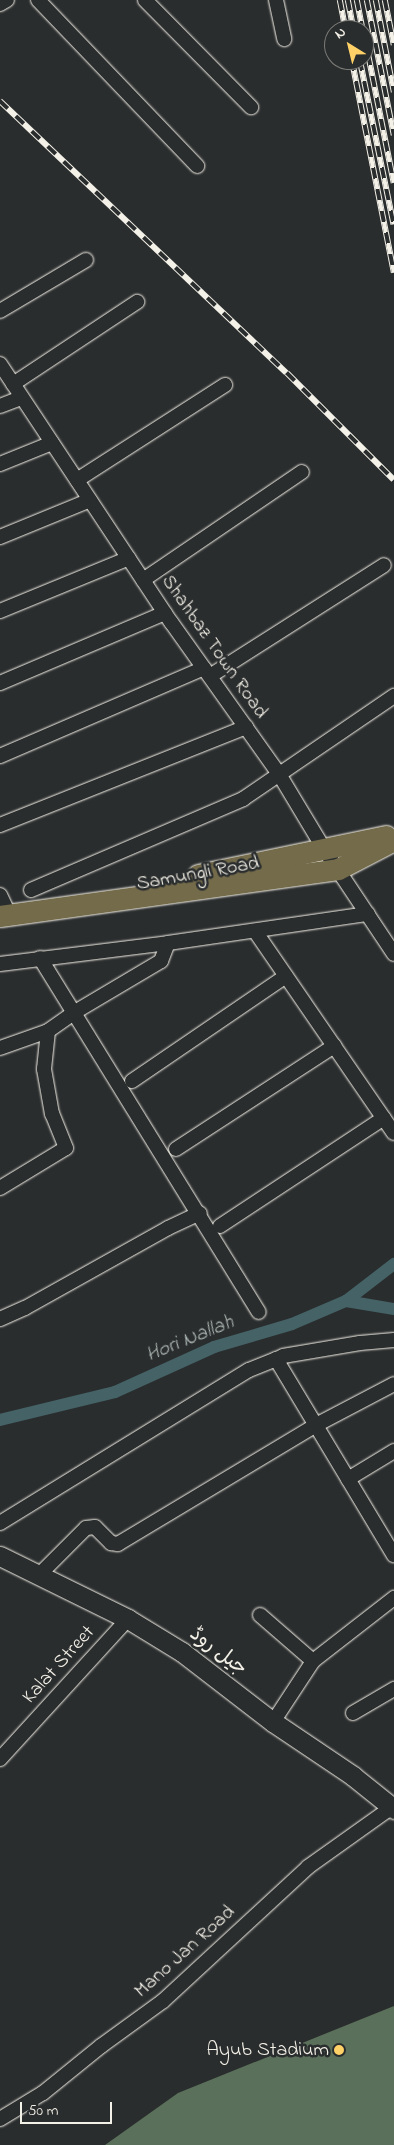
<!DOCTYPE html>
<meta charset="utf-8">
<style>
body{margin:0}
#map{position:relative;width:394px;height:2145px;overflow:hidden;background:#2a2d2e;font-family:"Indie Flower","Playpen Sans Arabic",sans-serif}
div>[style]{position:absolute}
.green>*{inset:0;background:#5b705a}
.canal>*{height:12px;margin:-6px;padding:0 6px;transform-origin:6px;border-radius:6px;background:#456367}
.roads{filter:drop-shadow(0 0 1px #f4f1e8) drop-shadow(0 0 1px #f4f1e8)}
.minor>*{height:14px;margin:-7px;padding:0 7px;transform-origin:7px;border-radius:7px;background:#2a2d2e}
.secondary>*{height:19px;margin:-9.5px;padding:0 9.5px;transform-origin:9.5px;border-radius:9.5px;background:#2a2d2e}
.primary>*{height:21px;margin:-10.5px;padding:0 10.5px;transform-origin:10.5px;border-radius:10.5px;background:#746b4b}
.rail>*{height:5.5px;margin-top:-2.75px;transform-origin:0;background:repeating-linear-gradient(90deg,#2a2d2e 0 11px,#f4f1e8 0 22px);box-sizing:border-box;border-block:1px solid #f4f1e8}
.dots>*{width:14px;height:14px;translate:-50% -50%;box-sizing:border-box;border:2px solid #2a2d2e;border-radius:50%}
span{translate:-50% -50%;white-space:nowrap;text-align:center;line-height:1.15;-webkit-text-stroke:5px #2a2d2e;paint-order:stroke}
.street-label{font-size:20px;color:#f4f1e8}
.poi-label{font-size:20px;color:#f4f1e8}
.right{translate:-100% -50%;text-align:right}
.water-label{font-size:21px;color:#aeb8b4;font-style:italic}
.north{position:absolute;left:324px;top:20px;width:50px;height:50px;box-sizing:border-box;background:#2a2d2e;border:1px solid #7b7b78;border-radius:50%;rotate:324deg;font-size:14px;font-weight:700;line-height:20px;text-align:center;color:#f4f1e8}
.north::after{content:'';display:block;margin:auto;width:18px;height:22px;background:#ffd166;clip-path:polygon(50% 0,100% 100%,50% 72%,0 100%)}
.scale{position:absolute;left:20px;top:2102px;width:92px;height:22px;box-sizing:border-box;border:2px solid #f4f1e8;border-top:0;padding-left:6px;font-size:15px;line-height:18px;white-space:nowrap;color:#f4f1e8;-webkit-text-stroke:4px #2a2d2e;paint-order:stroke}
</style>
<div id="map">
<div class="green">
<i style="clip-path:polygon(394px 2006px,394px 2145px,105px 2145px,178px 2093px)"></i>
</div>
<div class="canal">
<i style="left:346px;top:1301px;width:61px;rotate:-37.6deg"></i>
<i style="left:0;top:1420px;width:118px;rotate:-13.7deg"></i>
<i style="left:115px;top:1392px;width:109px;rotate:-24.4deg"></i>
<i style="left:214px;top:1347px;width:81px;rotate:-16.4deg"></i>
<i style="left:292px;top:1324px;width:59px;rotate:-23.1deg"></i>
<i style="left:346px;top:1301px;width:49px;rotate:9.5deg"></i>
</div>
<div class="roads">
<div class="minor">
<i style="left:38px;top:0;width:230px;rotate:46.2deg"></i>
<i style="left:145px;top:0;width:151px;rotate:45.3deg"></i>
<i style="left:276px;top:0;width:40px;rotate:78deg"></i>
<i style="left:0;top:4px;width:8px;rotate:-30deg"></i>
<i style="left:0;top:311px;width:100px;rotate:-30.7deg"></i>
<i style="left:0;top:364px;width:310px;rotate:56.5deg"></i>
<i style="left:171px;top:622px;width:186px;rotate:54.6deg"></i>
<i style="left:279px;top:774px;width:87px;rotate:59deg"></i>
<i style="left:324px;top:849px;width:126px;rotate:56.3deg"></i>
<i style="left:13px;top:384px;width:149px;rotate:-33.5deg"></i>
<i style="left:0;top:406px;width:22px;rotate:-21deg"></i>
<i style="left:0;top:464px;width:56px;rotate:-22deg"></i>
<i style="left:77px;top:480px;width:176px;rotate:-32.7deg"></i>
<i style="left:0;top:537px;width:97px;rotate:-22.3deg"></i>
<i style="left:143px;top:580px;width:192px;rotate:-34.2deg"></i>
<i style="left:0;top:611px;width:139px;rotate:-22.3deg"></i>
<i style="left:210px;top:676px;width:206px;rotate:-32.5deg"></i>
<i style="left:0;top:683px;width:179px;rotate:-23deg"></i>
<i style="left:0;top:756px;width:222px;rotate:-23.3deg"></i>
<i style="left:0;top:825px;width:265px;rotate:-21.7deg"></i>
<i style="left:31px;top:890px;width:231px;rotate:-23.2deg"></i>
<i style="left:243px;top:799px;width:183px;rotate:-34.3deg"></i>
<i style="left:0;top:895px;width:21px;rotate:65deg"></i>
<i style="left:255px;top:931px;width:245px;rotate:55.5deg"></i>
<i style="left:40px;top:958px;width:416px;rotate:58.3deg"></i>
<i style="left:0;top:964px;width:169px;rotate:-7.1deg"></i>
<i style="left:168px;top:943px;width:202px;rotate:-8.3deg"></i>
<i style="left:0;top:1048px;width:51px;rotate:-19.5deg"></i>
<i style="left:48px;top:1031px;width:33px;rotate:-35deg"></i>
<i style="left:75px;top:1012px;width:100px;rotate:-30.7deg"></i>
<i style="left:161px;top:961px;width:19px;rotate:-69deg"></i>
<i style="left:132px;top:1081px;width:186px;rotate:-34.3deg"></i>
<i style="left:176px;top:1149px;width:189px;rotate:-33.1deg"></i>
<i style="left:0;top:1188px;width:77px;rotate:-31.2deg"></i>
<i style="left:66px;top:1148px;width:37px;rotate:-112deg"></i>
<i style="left:52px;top:1114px;width:46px;rotate:-100.1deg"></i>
<i style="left:44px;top:1069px;width:38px;rotate:-84deg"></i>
<i style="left:220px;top:1226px;width:196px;rotate:-33.4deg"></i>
<i style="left:0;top:1319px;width:27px;rotate:-24deg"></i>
<i style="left:25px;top:1308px;width:164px;rotate:-29.2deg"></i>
<i style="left:168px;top:1228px;width:35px;rotate:-25deg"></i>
<i style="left:276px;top:1359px;width:229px;rotate:59deg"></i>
<i style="left:348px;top:1479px;width:54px;rotate:-31.3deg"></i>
<i style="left:0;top:1523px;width:292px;rotate:-31.6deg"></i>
<i style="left:249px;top:1370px;width:37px;rotate:-22deg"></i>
<i style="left:283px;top:1356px;width:78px;rotate:-9.6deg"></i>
<i style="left:360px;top:1343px;width:34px;rotate:-5deg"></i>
<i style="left:38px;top:1576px;width:68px;rotate:-45deg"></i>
<i style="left:86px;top:1528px;width:9px;rotate:-6deg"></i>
<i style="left:95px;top:1527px;width:23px;rotate:45deg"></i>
<i style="left:111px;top:1543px;width:7px;rotate:8deg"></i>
<i style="left:118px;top:1544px;width:231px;rotate:-31deg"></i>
<i style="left:316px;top:1425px;width:88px;rotate:-27.7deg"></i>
<i style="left:260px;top:1615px;width:70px;rotate:41deg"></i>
<i style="left:353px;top:1713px;width:48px;rotate:-30.3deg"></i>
<i style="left:273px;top:1722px;width:73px;rotate:-56.7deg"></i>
<i style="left:313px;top:1661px;width:103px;rotate:-37.9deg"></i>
<i style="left:0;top:1759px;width:190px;rotate:-47.6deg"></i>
<i style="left:0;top:2119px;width:50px;rotate:-31.2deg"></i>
<i style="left:43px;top:2093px;width:75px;rotate:-39deg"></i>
<i style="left:101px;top:2046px;width:77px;rotate:-36deg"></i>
<i style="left:163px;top:2001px;width:197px;rotate:-42.7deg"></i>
<i style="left:308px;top:1867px;width:103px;rotate:-35.5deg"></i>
</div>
<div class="secondary">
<i style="left:0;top:1556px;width:143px;rotate:26.2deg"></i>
<i style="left:128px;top:1619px;width:63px;rotate:31.4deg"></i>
<i style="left:182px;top:1652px;width:115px;rotate:37.6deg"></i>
<i style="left:273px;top:1722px;width:97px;rotate:34deg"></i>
<i style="left:353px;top:1776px;width:53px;rotate:38.8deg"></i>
</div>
<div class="primary">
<i style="left:198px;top:875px;width:192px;rotate:-11.7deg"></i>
<i style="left:0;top:916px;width:341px;rotate:-7.9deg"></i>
<i style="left:338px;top:869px;width:63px;rotate:-27.4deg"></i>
</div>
</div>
<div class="rail">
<i style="left:340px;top:0;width:31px;rotate:79deg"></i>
<i style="left:348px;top:0;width:31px;rotate:79deg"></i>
<i style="left:357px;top:0;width:31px;rotate:79deg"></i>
<i style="left:367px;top:0;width:138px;rotate:78.7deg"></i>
<i style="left:376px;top:0;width:94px;rotate:78.9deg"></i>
<i style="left:385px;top:0;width:46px;rotate:78.7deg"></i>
<i style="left:364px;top:33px;width:153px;rotate:78.7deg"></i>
<i style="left:352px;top:60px;width:217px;rotate:78.8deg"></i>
<i style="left:360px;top:60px;width:168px;rotate:78.4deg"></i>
<i style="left:0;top:101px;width:395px;rotate:43.5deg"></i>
<i style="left:287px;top:373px;width:151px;rotate:45deg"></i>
</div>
<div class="dots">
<i style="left:339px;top:2050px;background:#ffd166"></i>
</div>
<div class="street-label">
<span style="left:214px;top:647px;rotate:55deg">Shahbaz Town Road</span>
<span style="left:198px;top:874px;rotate:-10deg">Samungli Road</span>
<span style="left:218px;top:1652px;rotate:37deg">جیل روڈ</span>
<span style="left:59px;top:1665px;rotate:-48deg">Kalat Street</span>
<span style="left:185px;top:1952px;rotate:-42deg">Mano Jan Road</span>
</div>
<div class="poi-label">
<span class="right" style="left:329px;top:2050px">Ayub Stadium</span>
</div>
<div class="water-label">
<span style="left:190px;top:1339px;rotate:-22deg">Hori Nallah</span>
</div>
<div class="north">N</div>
<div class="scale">50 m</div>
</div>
